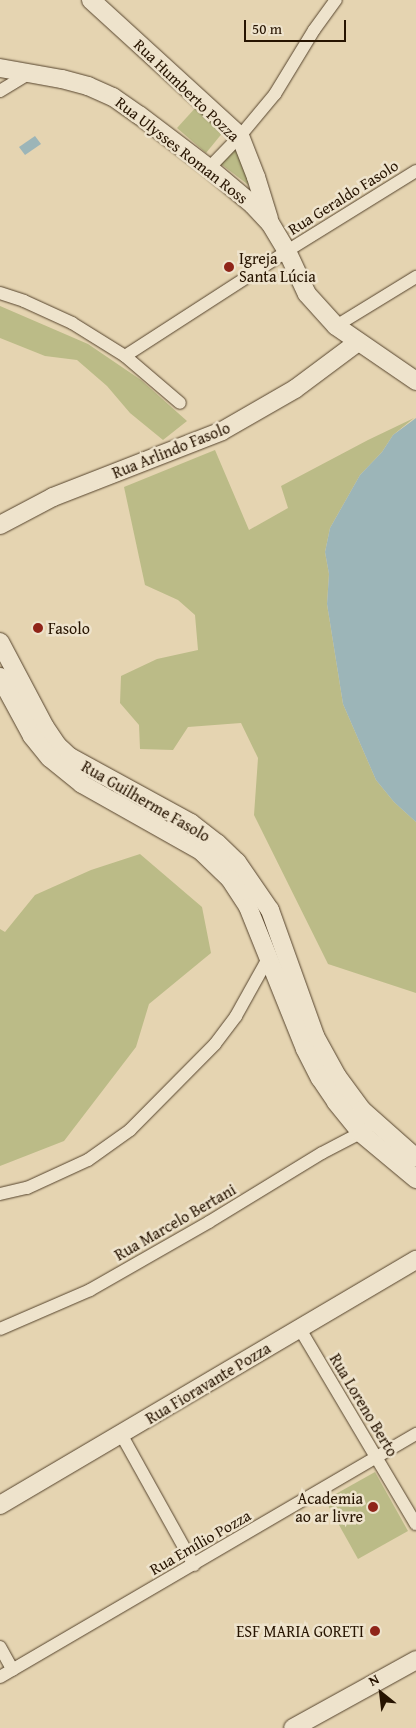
<!DOCTYPE html>
<meta charset="utf-8">
<style>
body{margin:0}
#map{position:relative;width:416px;height:1728px;overflow:hidden;background:#e5d4b1;font-family:"Gentium Book Plus",serif}
div>[style]{position:absolute}
.green>*{inset:0;background:#bbbb87}
.water>*{inset:0;background:#9cb5b8}
.roads{filter:drop-shadow(0 0 1px #56442d) drop-shadow(0 0 1px #56442d)}
.street>*{height:12px;margin:-6px;padding:0 6px;transform-origin:6px;border-radius:6px;background:#eee3cc}
.secondary>*{height:18px;margin:-9px;padding:0 9px;transform-origin:9px;border-radius:9px;background:#eee3cc}
.dots>*{width:14px;height:14px;translate:-50% -50%;box-sizing:border-box;border:2px solid #eee3cc;border-radius:50%}
span{translate:-50% -50%;white-space:nowrap;text-align:center;line-height:1.15;-webkit-text-stroke:5px #eee3cc;paint-order:stroke}
.street-label{font-size:16px;color:#271401}
.poi-label{font-size:16px;color:#271401}
.left{translate:0 -50%;text-align:left}
.right{translate:-100% -50%;text-align:right}
.north{position:absolute;left:356px;top:1668px;width:50px;height:50px;-webkit-text-stroke:4px #eee3cc;paint-order:stroke;rotate:331deg;font-size:14px;font-weight:700;line-height:20px;text-align:center;color:#271401}
.north::after{content:'';display:block;margin:auto;width:18px;height:22px;background:#271401;clip-path:polygon(50% 0,100% 100%,50% 72%,0 100%)}
.scale{position:absolute;left:244px;top:20px;width:102px;height:22px;box-sizing:border-box;border:2px solid #271401;border-top:0;padding-left:6px;font-size:15px;line-height:18px;white-space:nowrap;color:#271401;-webkit-text-stroke:4px #eee3cc;paint-order:stroke}
</style>
<div id="map">
<div class="green">
<i style="clip-path:polygon(197px 106px,224px 131px,206px 153px,177px 128px)"></i>
<i style="clip-path:polygon(237px 146px,251px 187px,221px 164px)"></i>
<i style="clip-path:polygon(0 306px,88px 344px,141px 380px,187px 421px,163px 440px,130px 413px,107px 386px,77px 360px,45px 356px,0 338px)"></i>
<i style="clip-path:polygon(414px 418px,393px 435px,382px 452px,360px 475px,330px 528px,325px 552px,329px 574px,327px 604px,343px 704px,376px 780px,394px 802px,416px 822px,416px 993px,328px 964px,254px 815px,258px 758px,241px 723px,188px 727px,173px 750px,140px 749px,139px 725px,120px 703px,121px 676px,157px 659px,198px 650px,195px 615px,178px 600px,145px 585px,124px 487px,215px 450px,249px 530px,288px 508px,281px 486px,368px 440px)"></i>
<i style="clip-path:polygon(140px 854px,202px 907px,211px 953px,149px 1004px,136px 1047px,64px 1141px,0 1166px,0 929px,5px 932px,35px 895px,91px 870px)"></i>
<i style="clip-path:polygon(375px 1472px,408px 1531px,358px 1559px,325px 1500px)"></i>
</div>
<div class="water">
<i style="clip-path:polygon(35px 136px,41px 144px,25px 155px,19px 147px)"></i>
<i style="clip-path:polygon(416px 418px,416px 822px,394px 802px,376px 780px,343px 704px,327px 604px,329px 574px,325px 552px,330px 528px,360px 475px,382px 452px,393px 435px)"></i>
</div>
<div class="roads">
<div class="street">
<i style="left:0;top:91px;width:35px;rotate:-31deg"></i>
<i style="left:209px;top:168px;width:45px;rotate:-45.9deg"></i>
<i style="left:240px;top:136px;width:55px;rotate:-50.2deg"></i>
<i style="left:275px;top:94px;width:75px;rotate:-58.6deg"></i>
<i style="left:314px;top:30px;width:37px;rotate:-54deg"></i>
<i style="left:0;top:293px;width:25px;rotate:18deg"></i>
<i style="left:24px;top:301px;width:53px;rotate:24.6deg"></i>
<i style="left:72px;top:323px;width:62px;rotate:31.9deg"></i>
<i style="left:125px;top:356px;width:72px;rotate:40.5deg"></i>
<i style="left:336px;top:326px;width:94px;rotate:-31.5deg"></i>
<i style="left:125px;top:356px;width:193px;rotate:-32.9deg"></i>
<i style="left:287px;top:251px;width:152px;rotate:-31.8deg"></i>
<i style="left:0;top:1194px;width:28px;rotate:-13deg"></i>
<i style="left:27px;top:1188px;width:67px;rotate:-24.7deg"></i>
<i style="left:88px;top:1160px;width:52px;rotate:-35.5deg"></i>
<i style="left:130px;top:1130px;width:121px;rotate:-45.3deg"></i>
<i style="left:215px;top:1044px;width:35px;rotate:-53deg"></i>
<i style="left:236px;top:1016px;width:70px;rotate:-60.9deg"></i>
<i style="left:0;top:1329px;width:98px;rotate:-23.4deg"></i>
<i style="left:90px;top:1290px;width:137px;rotate:-29.7deg"></i>
<i style="left:209px;top:1222px;width:132px;rotate:-31.4deg"></i>
<i style="left:322px;top:1153px;width:50px;rotate:-27.6deg"></i>
<i style="left:300px;top:1329px;width:227px;rotate:59.3deg"></i>
<i style="left:121px;top:1434px;width:150px;rotate:60.9deg"></i>
<i style="left:0;top:1647px;width:26px;rotate:61deg"></i>
<i style="left:0;top:1677px;width:482px;rotate:-30.3deg"></i>
</div>
<div class="secondary">
<i style="left:91px;top:0;width:202px;rotate:42.4deg"></i>
<i style="left:240px;top:136px;width:44px;rotate:68.7deg"></i>
<i style="left:256px;top:177px;width:44px;rotate:72.8deg"></i>
<i style="left:0;top:68px;width:63px;rotate:10.1deg"></i>
<i style="left:62px;top:79px;width:27px;rotate:15deg"></i>
<i style="left:88px;top:86px;width:27px;rotate:24deg"></i>
<i style="left:113px;top:97px;width:32px;rotate:35deg"></i>
<i style="left:139px;top:115px;width:88px;rotate:37.1deg"></i>
<i style="left:209px;top:168px;width:57px;rotate:40.1deg"></i>
<i style="left:253px;top:205px;width:25px;rotate:47deg"></i>
<i style="left:270px;top:223px;width:33px;rotate:59deg"></i>
<i style="left:287px;top:251px;width:47px;rotate:65.1deg"></i>
<i style="left:307px;top:294px;width:43px;rotate:47.8deg"></i>
<i style="left:336px;top:326px;width:97px;rotate:34.5deg"></i>
<i style="left:0;top:525px;width:60px;rotate:-27.8deg"></i>
<i style="left:53px;top:497px;width:181px;rotate:-21.3deg"></i>
<i style="left:222px;top:431px;width:84px;rotate:-29.9deg"></i>
<i style="left:295px;top:389px;width:79px;rotate:-36.7deg"></i>
<i style="left:0;top:642px;width:96px;rotate:62.1deg"></i>
<i style="left:45px;top:727px;width:22px;rotate:56deg"></i>
<i style="left:57px;top:745px;width:18px;rotate:43deg"></i>
<i style="left:70px;top:757px;width:138px;rotate:28.6deg"></i>
<i style="left:191px;top:823px;width:33px;rotate:38deg"></i>
<i style="left:217px;top:843px;width:28px;rotate:44deg"></i>
<i style="left:237px;top:862px;width:58px;rotate:55.5deg"></i>
<i style="left:270px;top:910px;width:134px;rotate:70.3deg"></i>
<i style="left:315px;top:1036px;width:46px;rotate:61.2deg"></i>
<i style="left:337px;top:1076px;width:42px;rotate:53.7deg"></i>
<i style="left:362px;top:1110px;width:72px;rotate:41.6deg"></i>
<i style="left:0;top:677px;width:67px;rotate:61.5deg"></i>
<i style="left:32px;top:736px;width:28px;rotate:51deg"></i>
<i style="left:50px;top:758px;width:41px;rotate:39.1deg"></i>
<i style="left:82px;top:784px;width:137px;rotate:29.4deg"></i>
<i style="left:201px;top:851px;width:40px;rotate:44deg"></i>
<i style="left:230px;top:879px;width:33px;rotate:57deg"></i>
<i style="left:248px;top:907px;width:153px;rotate:68.1deg"></i>
<i style="left:305px;top:1049px;width:33px;rotate:63deg"></i>
<i style="left:320px;top:1078px;width:29px;rotate:56deg"></i>
<i style="left:336px;top:1102px;width:40px;rotate:51deg"></i>
<i style="left:361px;top:1133px;width:72px;rotate:39.9deg"></i>
<i style="left:0;top:1505px;width:483px;rotate:-30.5deg"></i>
<i style="left:293px;top:1728px;width:141px;rotate:-28.9deg"></i>
</div>
</div>
<div class="dots">
<i style="left:229px;top:267px;background:#8f2418"></i>
<i style="left:38px;top:628px;background:#8f2418"></i>
<i style="left:373px;top:1507px;background:#8f2418"></i>
<i style="left:375px;top:1631px;background:#8f2418"></i>
</div>
<div class="street-label">
<span style="left:187px;top:90px;rotate:44deg">Rua Humberto Pozza</span>
<span style="left:182px;top:150px;rotate:38deg">Rua Ulysses Roman Ross</span>
<span style="left:343px;top:197px;rotate:-32deg">Rua Geraldo Fasolo</span>
<span style="left:171px;top:450px;rotate:-22deg">Rua Arlindo Fasolo</span>
<span style="left:146px;top:801px;rotate:30deg">Rua Guilherme Fasolo</span>
<span style="left:175px;top:1222px;rotate:-30deg">Rua Marcelo Bertani</span>
<span style="left:208px;top:1383px;rotate:-31deg">Rua Fioravante Pozza</span>
<span style="left:364px;top:1405px;rotate:59deg">Rua Loreno Berto</span>
<span style="left:200px;top:1542px;rotate:-30deg">Rua Emílio Pozza</span>
</div>
<div class="poi-label">
<span class="left" style="left:239px;top:267px">Igreja<br>Santa Lúcia</span>
<span class="left" style="left:48px;top:628px">Fasolo</span>
<span class="right" style="left:363px;top:1507px">Academia<br>ao ar livre</span>
<span class="right" style="left:364px;top:1631px">ESF MARIA GORETI</span>
</div>
<div class="north">N</div>
<div class="scale">50 m</div>
</div>
